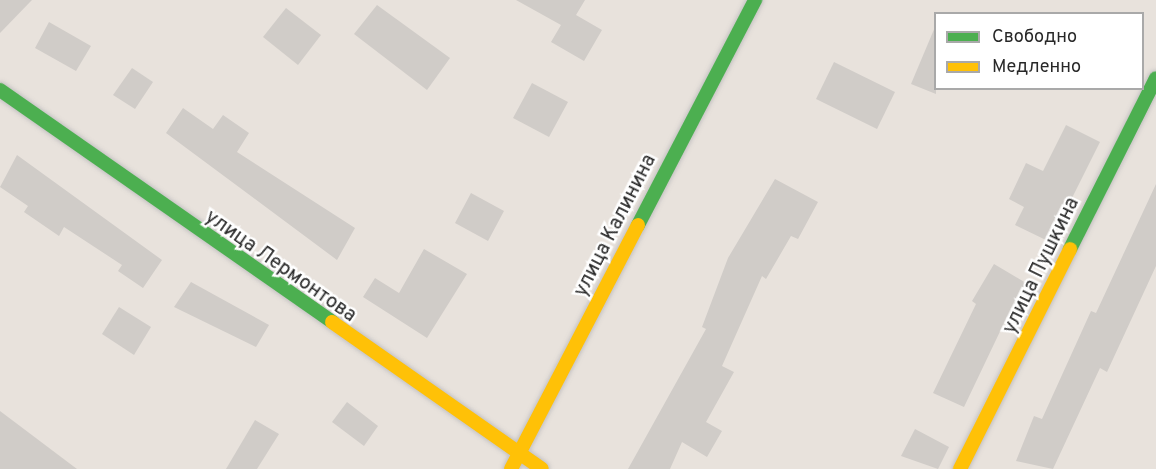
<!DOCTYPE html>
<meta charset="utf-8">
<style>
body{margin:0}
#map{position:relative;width:1156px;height:469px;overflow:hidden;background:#e8e2dc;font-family:Overpass,sans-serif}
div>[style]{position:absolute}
.building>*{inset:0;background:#d0ccc8}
.roads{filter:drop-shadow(0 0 2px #c4c2c2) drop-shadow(0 0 2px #c4c2c2)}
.fast>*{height:14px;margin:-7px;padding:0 7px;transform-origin:7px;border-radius:7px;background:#4caf50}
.slow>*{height:14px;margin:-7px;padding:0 7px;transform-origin:7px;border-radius:7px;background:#ffc107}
span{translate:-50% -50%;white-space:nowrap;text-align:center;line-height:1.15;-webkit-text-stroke:5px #fff;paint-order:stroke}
.street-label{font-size:20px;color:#282828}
.legend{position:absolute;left:934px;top:12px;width:210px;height:78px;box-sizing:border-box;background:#fff;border:2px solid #a9a9a9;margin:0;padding:8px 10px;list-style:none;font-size:18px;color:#282828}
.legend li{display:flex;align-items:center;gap:12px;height:30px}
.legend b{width:30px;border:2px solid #a9a9a9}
</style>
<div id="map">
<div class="building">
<i style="clip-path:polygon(0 0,32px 0,0 33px)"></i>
<i style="clip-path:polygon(516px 0,585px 0,576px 15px,602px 30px,584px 61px,551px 42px,561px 25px)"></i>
<i style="clip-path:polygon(377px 5px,450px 58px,427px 90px,354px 34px)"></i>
<i style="clip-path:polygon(286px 8px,321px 35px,298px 65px,263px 37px)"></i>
<i style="clip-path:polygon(49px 22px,91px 46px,76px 71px,35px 48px)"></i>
<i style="clip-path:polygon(935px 27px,936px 27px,936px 94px,911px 84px)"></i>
<i style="clip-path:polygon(834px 62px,895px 92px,877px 129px,816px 99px)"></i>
<i style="clip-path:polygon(132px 68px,153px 82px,135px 109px,113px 95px)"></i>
<i style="clip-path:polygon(532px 83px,568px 102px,549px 137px,513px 118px)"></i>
<i style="clip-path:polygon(183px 108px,213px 129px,223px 115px,249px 133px,237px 152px,355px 228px,337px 260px,166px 133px)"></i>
<i style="clip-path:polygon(1066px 125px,1100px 142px,1050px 242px,1015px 225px,1024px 207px,1009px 199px,1026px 163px,1043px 171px)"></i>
<i style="clip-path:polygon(17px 155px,162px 260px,143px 288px,118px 271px,122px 265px,64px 227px,59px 236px,24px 212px,28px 206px,0 187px)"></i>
<i style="clip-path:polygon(775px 179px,818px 202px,798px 239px,791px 236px,766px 279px,762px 276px,722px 366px,734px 372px,706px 422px,722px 431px,707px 457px,682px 442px,670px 469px,628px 469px,706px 329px,702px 327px,728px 258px)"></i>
<i style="clip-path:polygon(1156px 184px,1156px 266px,1107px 372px,1100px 368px,1053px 469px,1016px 461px,1034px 416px,1042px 419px,1091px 311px,1096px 313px)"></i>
<i style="clip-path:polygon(471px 193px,504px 211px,488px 241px,455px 223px)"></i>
<i style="clip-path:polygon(424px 249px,467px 274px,427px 338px,363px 297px,375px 278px,399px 293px)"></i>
<i style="clip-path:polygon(994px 264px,1031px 286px,1005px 321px,964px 407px,933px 393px,976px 304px,972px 301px)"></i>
<i style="clip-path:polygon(191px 282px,269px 325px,256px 347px,174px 307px)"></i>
<i style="clip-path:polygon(119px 307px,151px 327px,134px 355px,102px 334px)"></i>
<i style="clip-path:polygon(347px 402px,378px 426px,364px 446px,332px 422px)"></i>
<i style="clip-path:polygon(0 411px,77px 469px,0 469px)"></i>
<i style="clip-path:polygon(255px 420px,279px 434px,257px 469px,226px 469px)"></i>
<i style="clip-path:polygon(915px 429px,949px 447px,938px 469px,901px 456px)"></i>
</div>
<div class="roads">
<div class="fast">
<i style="left:0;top:90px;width:405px;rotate:34.9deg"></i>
<i style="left:638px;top:225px;width:254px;rotate:-62.5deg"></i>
<i style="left:1070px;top:249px;width:191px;rotate:-63.3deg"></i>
</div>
<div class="slow">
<i style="left:332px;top:322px;width:256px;rotate:35deg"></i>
<i style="left:511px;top:469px;width:275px;rotate:-62.5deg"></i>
<i style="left:960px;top:469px;width:246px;rotate:-63.4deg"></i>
</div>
</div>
<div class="street-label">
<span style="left:616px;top:226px;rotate:-63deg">улица Калинина</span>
<span style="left:1042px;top:266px;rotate:-64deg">улица Пушкина</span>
<span style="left:280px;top:267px;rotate:35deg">улица Лермонтова</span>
</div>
<ul class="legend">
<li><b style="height:8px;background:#4caf50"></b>Свободно</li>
<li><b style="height:8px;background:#ffc107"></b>Медленно</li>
</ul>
</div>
